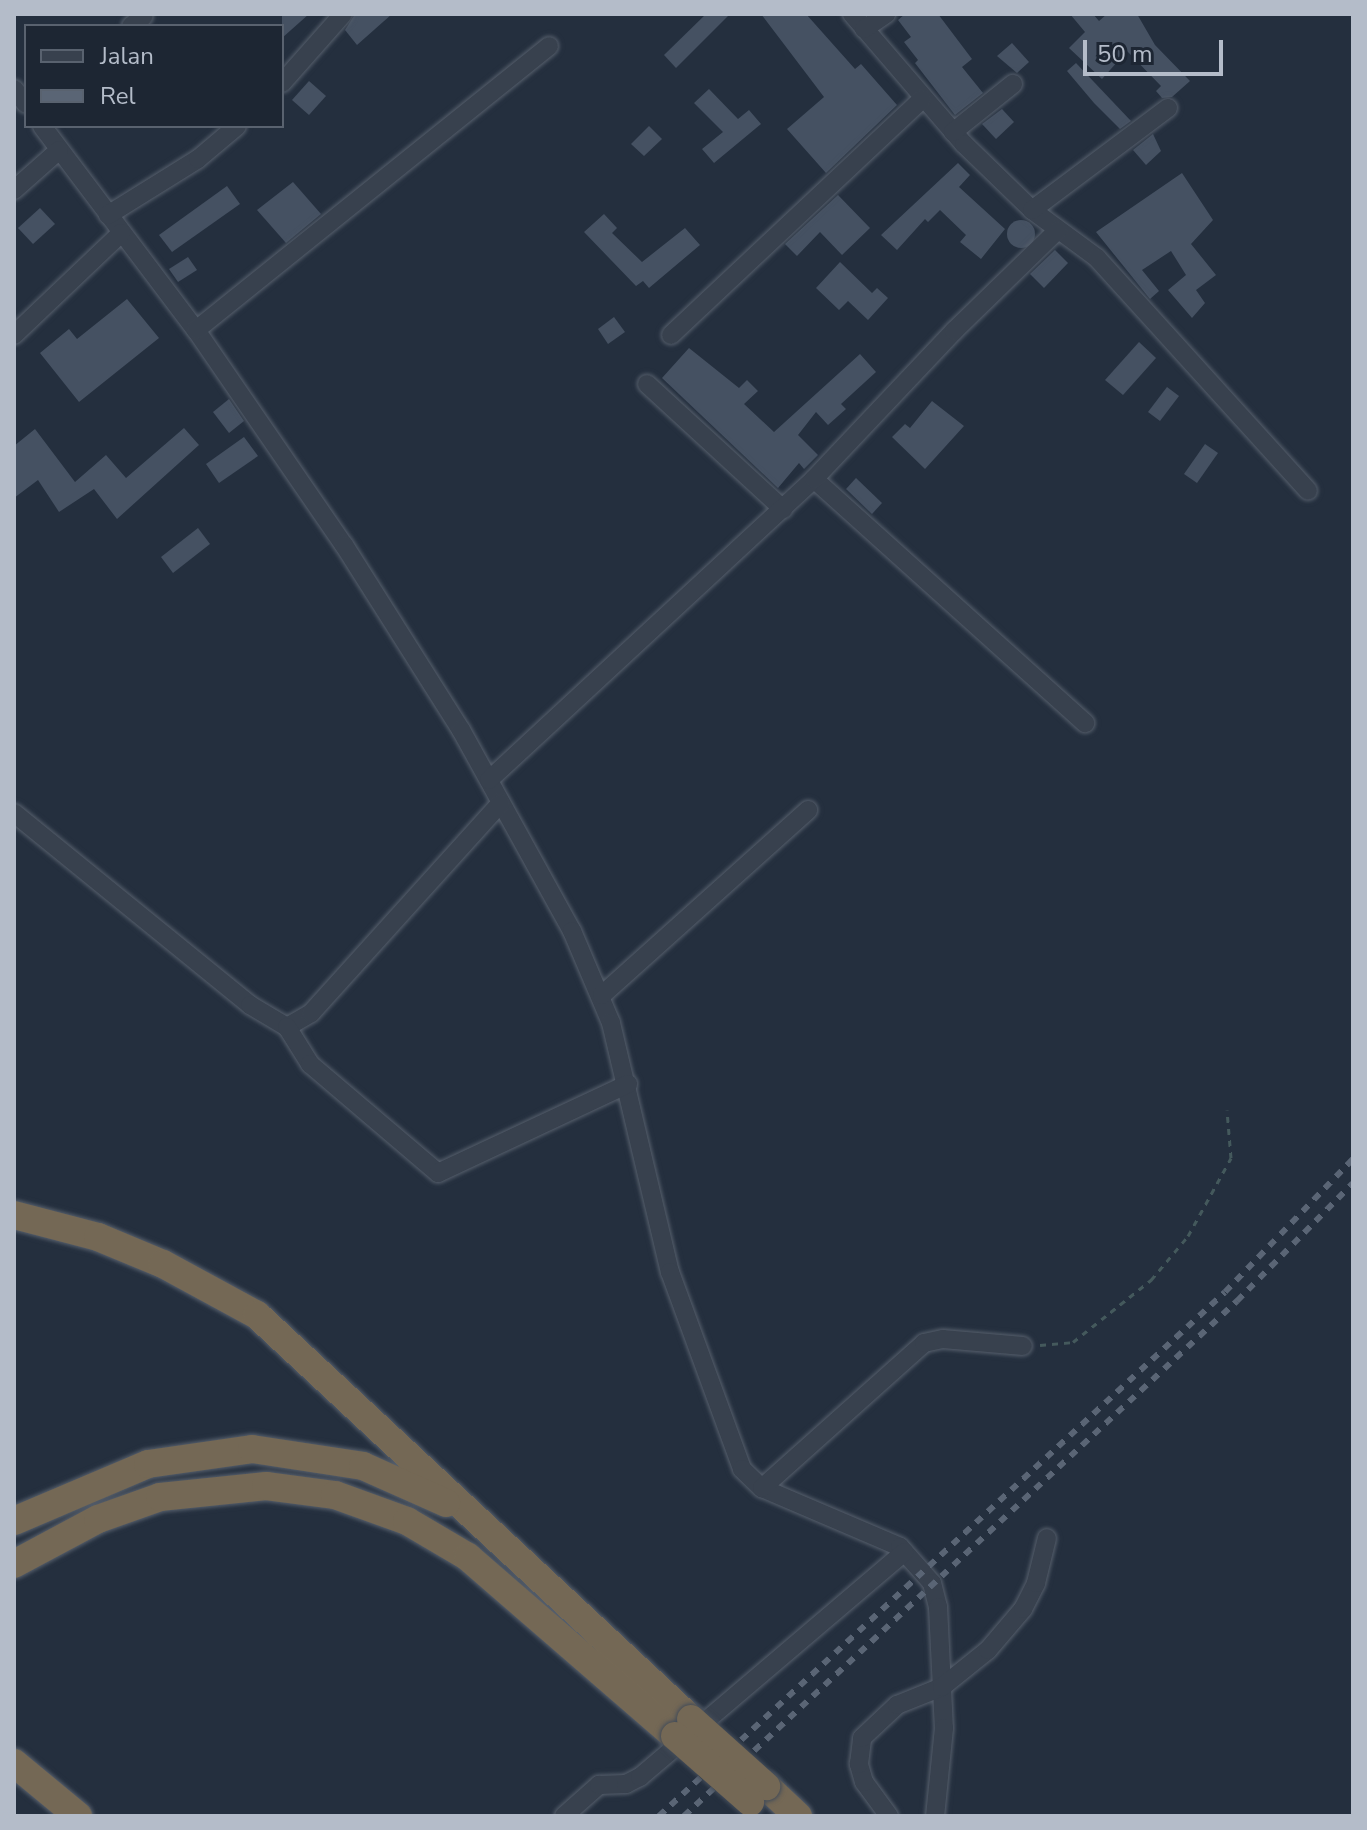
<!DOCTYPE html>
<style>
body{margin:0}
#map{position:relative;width:1367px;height:1830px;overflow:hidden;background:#242f3e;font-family:"Nunito Sans",sans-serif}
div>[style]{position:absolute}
.building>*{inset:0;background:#455162}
.round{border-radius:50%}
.path>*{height:3px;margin-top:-1.5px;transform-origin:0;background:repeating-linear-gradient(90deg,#44595c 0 6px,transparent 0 12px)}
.roads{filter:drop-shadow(0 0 2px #565f6c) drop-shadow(0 0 2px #565f6c)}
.minor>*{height:18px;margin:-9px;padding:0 9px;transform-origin:9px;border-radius:9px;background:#38414e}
.highway>*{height:28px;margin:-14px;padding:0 14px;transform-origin:14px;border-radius:14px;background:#746855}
.rail>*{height:6px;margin-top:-3px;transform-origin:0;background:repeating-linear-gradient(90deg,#5a6575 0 8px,transparent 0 16px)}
.bridges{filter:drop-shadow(0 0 2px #434c59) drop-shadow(0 0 2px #434c59)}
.highway-bridge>*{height:28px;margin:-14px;padding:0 14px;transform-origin:14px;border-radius:14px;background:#746855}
span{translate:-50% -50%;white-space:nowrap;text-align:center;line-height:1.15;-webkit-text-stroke:6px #1d2633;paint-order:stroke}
.frame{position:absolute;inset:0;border:16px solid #b4bcc9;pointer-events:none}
.legend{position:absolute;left:24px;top:24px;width:260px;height:104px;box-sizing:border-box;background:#1d2633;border:2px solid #59626f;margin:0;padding:10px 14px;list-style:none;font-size:24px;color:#b4bcc9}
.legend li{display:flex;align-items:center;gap:16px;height:40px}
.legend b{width:40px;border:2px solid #59626f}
.scale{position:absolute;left:1083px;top:40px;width:140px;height:36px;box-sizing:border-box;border:4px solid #b4bcc9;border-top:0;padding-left:10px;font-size:24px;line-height:28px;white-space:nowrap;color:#b4bcc9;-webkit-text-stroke:6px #1d2633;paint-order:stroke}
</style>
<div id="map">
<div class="building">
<i style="clip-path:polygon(282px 14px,309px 14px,282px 38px)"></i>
<i style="clip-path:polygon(355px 14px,392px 14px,357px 45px,345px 30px)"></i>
<i style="clip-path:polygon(706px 14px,730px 14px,676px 68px,664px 55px)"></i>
<i style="clip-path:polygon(761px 14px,806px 14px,855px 69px,861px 64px,897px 105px,826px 173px,787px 129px,824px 97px)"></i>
<i style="clip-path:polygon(905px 14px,938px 14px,972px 59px,962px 67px,983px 93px,955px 115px,915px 63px,918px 60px,904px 42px,911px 37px,898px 20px)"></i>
<i style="clip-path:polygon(1070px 14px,1093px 14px,1099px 21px,1107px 14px,1137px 14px,1155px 45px,1190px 81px,1172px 97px,1162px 98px,1156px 91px,1161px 86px,1127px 51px,1102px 79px,1069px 48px,1085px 32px)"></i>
<i style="clip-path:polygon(1012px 43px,1029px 62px,1017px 73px,997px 56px)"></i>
<i style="clip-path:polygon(1076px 63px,1131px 121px,1120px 129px,1094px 103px,1067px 71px)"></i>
<i style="clip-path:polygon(309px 81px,326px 96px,309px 115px,292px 100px)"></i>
<i style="clip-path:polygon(709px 89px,738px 119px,749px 110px,761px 124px,714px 163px,702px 149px,723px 132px,694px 103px)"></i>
<i style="clip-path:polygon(1002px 109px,1014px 122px,996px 139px,982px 124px)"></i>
<i style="clip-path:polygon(649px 126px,662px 139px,644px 156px,631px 144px)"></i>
<i style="clip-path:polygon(1153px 134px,1161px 151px,1146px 165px,1133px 150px)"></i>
<i style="clip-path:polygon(958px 163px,970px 175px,959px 187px,1005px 229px,981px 259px,960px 242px,966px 235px,940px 210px,928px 222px,925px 219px,897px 250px,881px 235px)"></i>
<i style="clip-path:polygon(1182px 173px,1213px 220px,1191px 244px,1216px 275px,1196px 290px,1205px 303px,1192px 318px,1168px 290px,1186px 275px,1171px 251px,1142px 270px,1159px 291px,1150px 299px,1096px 232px)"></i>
<i style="clip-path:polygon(293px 182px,321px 214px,286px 243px,257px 210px)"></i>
<i style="clip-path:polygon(227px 186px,240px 204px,172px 252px,159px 235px)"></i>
<i style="clip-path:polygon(838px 195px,870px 228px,842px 255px,820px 232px,797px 256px,785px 244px)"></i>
<i style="clip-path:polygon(40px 208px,55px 224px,33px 244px,18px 228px)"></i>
<i style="clip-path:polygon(604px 214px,617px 228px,612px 233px,642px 262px,685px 228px,700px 245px,649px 288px,643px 281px,636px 286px,584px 232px)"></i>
<i class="round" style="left:1007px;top:220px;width:28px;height:28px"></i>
<i style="clip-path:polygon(1055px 250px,1068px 263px,1044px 288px,1030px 274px)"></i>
<i style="clip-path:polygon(188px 257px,197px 270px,178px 282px,169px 269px)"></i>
<i style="clip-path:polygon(840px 262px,872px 293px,877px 288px,888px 298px,868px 320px,848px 301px,839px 310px,816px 288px)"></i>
<i style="clip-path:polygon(127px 299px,159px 338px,79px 402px,40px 353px,69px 329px,77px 339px)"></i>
<i style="clip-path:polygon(614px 317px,625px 332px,608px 344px,598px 329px)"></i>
<i style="clip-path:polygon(1139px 342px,1156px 358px,1123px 395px,1105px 380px)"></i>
<i style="clip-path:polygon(689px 348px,739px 388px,747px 380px,758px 391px,744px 404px,774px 432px,860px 354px,876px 372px,841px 404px,846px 409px,828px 425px,816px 412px,798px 435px,818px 455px,804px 469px,799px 463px,778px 488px,662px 378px)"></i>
<i style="clip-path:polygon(1167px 387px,1179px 396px,1160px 421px,1148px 412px)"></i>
<i style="clip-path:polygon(229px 399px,244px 421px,229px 433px,213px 412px)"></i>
<i style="clip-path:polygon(932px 401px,964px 426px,925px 469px,892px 437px,905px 424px,910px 428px)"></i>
<i style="clip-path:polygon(184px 428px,199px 445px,117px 519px,94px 489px,59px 512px,38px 480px,14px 498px,14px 446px,35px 429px,75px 482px,106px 455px,126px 478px)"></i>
<i style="clip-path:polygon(244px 437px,258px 456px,219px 483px,206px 464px)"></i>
<i style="clip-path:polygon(1205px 444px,1218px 453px,1197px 483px,1184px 474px)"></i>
<i style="clip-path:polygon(856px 478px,882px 503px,872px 514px,846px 489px)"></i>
<i style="clip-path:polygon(198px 528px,210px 544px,173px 573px,161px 557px)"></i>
</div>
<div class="path">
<i style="left:1040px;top:1345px;width:33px;rotate:-5deg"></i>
<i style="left:1073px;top:1342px;width:100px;rotate:-38.5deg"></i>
<i style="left:1151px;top:1280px;width:57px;rotate:-49.9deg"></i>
<i style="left:1188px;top:1236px;width:89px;rotate:-61.1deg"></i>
<i style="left:1231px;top:1158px;width:48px;rotate:-94.8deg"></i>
</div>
<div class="roads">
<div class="minor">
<i style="left:852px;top:14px;width:172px;rotate:49.3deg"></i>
<i style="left:964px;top:144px;width:95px;rotate:44.1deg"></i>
<i style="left:1032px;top:210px;width:81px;rotate:36.4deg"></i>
<i style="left:1097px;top:258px;width:314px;rotate:47.8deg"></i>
<i style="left:131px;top:26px;width:16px;rotate:-38deg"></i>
<i style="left:864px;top:29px;width:27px;rotate:-34deg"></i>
<i style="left:282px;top:83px;width:92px;rotate:-48.5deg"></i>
<i style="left:14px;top:89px;width:19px;rotate:51deg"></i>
<i style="left:42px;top:126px;width:256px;rotate:53deg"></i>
<i style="left:196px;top:330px;width:261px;rotate:55.5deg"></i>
<i style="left:344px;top:545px;width:219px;rotate:57.7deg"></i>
<i style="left:461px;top:730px;width:230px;rotate:61.1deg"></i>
<i style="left:572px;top:931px;width:100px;rotate:67deg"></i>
<i style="left:611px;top:1023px;width:256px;rotate:76.7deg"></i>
<i style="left:670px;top:1272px;width:210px;rotate:69.9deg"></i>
<i style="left:742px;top:1469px;width:28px;rotate:44deg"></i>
<i style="left:762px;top:1488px;width:150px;rotate:23.1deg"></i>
<i style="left:900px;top:1547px;width:48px;rotate:48.4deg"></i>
<i style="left:932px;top:1583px;width:25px;rotate:76deg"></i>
<i style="left:938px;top:1607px;width:121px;rotate:87.2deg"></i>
<i style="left:944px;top:1728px;width:88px;rotate:95.8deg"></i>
<i style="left:953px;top:132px;width:77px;rotate:-38.7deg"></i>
<i style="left:14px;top:190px;width:60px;rotate:-41.6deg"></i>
<i style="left:1032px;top:210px;width:170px;rotate:-36.9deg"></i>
<i style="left:108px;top:215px;width:106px;rotate:-31.9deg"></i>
<i style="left:198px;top:159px;width:51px;rotate:-40.2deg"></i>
<i style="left:196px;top:330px;width:453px;rotate:-38.8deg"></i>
<i style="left:14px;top:335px;width:148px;rotate:-43.6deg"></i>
<i style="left:671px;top:335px;width:345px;rotate:-43.2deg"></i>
<i style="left:647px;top:384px;width:185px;rotate:42.6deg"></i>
<i style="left:814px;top:479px;width:365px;rotate:42deg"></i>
<i style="left:489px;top:780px;width:443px;rotate:-42.8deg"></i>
<i style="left:814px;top:479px;width:204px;rotate:-46.6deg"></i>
<i style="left:954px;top:331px;width:145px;rotate:-44.2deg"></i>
<i style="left:14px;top:813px;width:304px;rotate:39.1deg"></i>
<i style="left:250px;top:1005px;width:43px;rotate:30.7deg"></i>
<i style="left:287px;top:1027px;width:28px;rotate:-30deg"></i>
<i style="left:311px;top:1013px;width:283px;rotate:-47.9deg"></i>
<i style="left:602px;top:995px;width:277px;rotate:-41.9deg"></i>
<i style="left:287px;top:1027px;width:44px;rotate:58.1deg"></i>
<i style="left:310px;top:1064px;width:168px;rotate:40.4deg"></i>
<i style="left:438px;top:1173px;width:210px;rotate:-25.1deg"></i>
<i style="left:762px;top:1488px;width:217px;rotate:-41.8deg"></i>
<i style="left:924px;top:1343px;width:19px;rotate:-12deg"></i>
<i style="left:943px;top:1339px;width:80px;rotate:5deg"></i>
<i style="left:564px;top:1816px;width:47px;rotate:-41.5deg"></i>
<i style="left:599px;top:1785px;width:27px;rotate:-2deg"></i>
<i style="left:626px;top:1784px;width:16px;rotate:-27deg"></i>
<i style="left:640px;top:1777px;width:347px;rotate:-40.4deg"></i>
<i style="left:889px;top:1816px;width:42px;rotate:-126.3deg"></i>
<i style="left:864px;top:1782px;width:19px;rotate:-106deg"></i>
<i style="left:859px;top:1764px;width:26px;rotate:-83deg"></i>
<i style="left:862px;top:1738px;width:48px;rotate:-43.3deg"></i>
<i style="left:897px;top:1705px;width:48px;rotate:-21.8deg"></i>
<i style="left:942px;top:1687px;width:59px;rotate:-38.8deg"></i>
<i style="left:988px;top:1650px;width:54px;rotate:-49.5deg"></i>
<i style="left:1023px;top:1609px;width:29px;rotate:-63deg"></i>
<i style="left:1036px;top:1583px;width:46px;rotate:-76.3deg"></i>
</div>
<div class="highway">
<i style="left:14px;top:1215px;width:87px;rotate:14.7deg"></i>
<i style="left:98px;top:1237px;width:70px;rotate:22.6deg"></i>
<i style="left:163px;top:1264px;width:107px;rotate:28.5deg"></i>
<i style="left:257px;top:1315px;width:593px;rotate:42.95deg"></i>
<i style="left:14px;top:1521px;width:146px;rotate:-23deg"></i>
<i style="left:148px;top:1464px;width:105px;rotate:-8.2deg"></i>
<i style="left:252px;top:1449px;width:112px;rotate:8.7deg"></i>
<i style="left:363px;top:1466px;width:91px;rotate:24deg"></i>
<i style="left:14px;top:1564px;width:95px;rotate:-28.2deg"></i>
<i style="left:98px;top:1519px;width:66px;rotate:-19.5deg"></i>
<i style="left:160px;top:1497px;width:107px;rotate:-5.9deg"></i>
<i style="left:266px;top:1486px;width:70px;rotate:7.4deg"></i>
<i style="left:335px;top:1495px;width:77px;rotate:19.9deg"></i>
<i style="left:407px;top:1521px;width:71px;rotate:30.5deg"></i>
<i style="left:468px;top:1557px;width:274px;rotate:40.9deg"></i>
<i style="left:14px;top:1763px;width:83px;rotate:39.6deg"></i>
<i style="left:766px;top:1786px;width:44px;rotate:43.2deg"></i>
</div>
</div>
<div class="rail">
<i style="left:659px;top:1816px;width:771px;rotate:-42.79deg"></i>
<i style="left:1225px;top:1292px;width:185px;rotate:-46.1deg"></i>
<i style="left:684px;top:1816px;width:756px;rotate:-42.96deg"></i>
<i style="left:1237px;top:1301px;width:165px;rotate:-45.5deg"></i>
</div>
<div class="bridges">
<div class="highway-bridge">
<i style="left:691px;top:1719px;width:101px;rotate:41.8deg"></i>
<i style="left:675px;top:1736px;width:100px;rotate:41.3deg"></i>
</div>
</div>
<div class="frame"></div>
<ul class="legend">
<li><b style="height:10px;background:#38414e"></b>Jalan</li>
<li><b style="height:10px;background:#5a6575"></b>Rel</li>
</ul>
<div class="scale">50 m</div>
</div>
